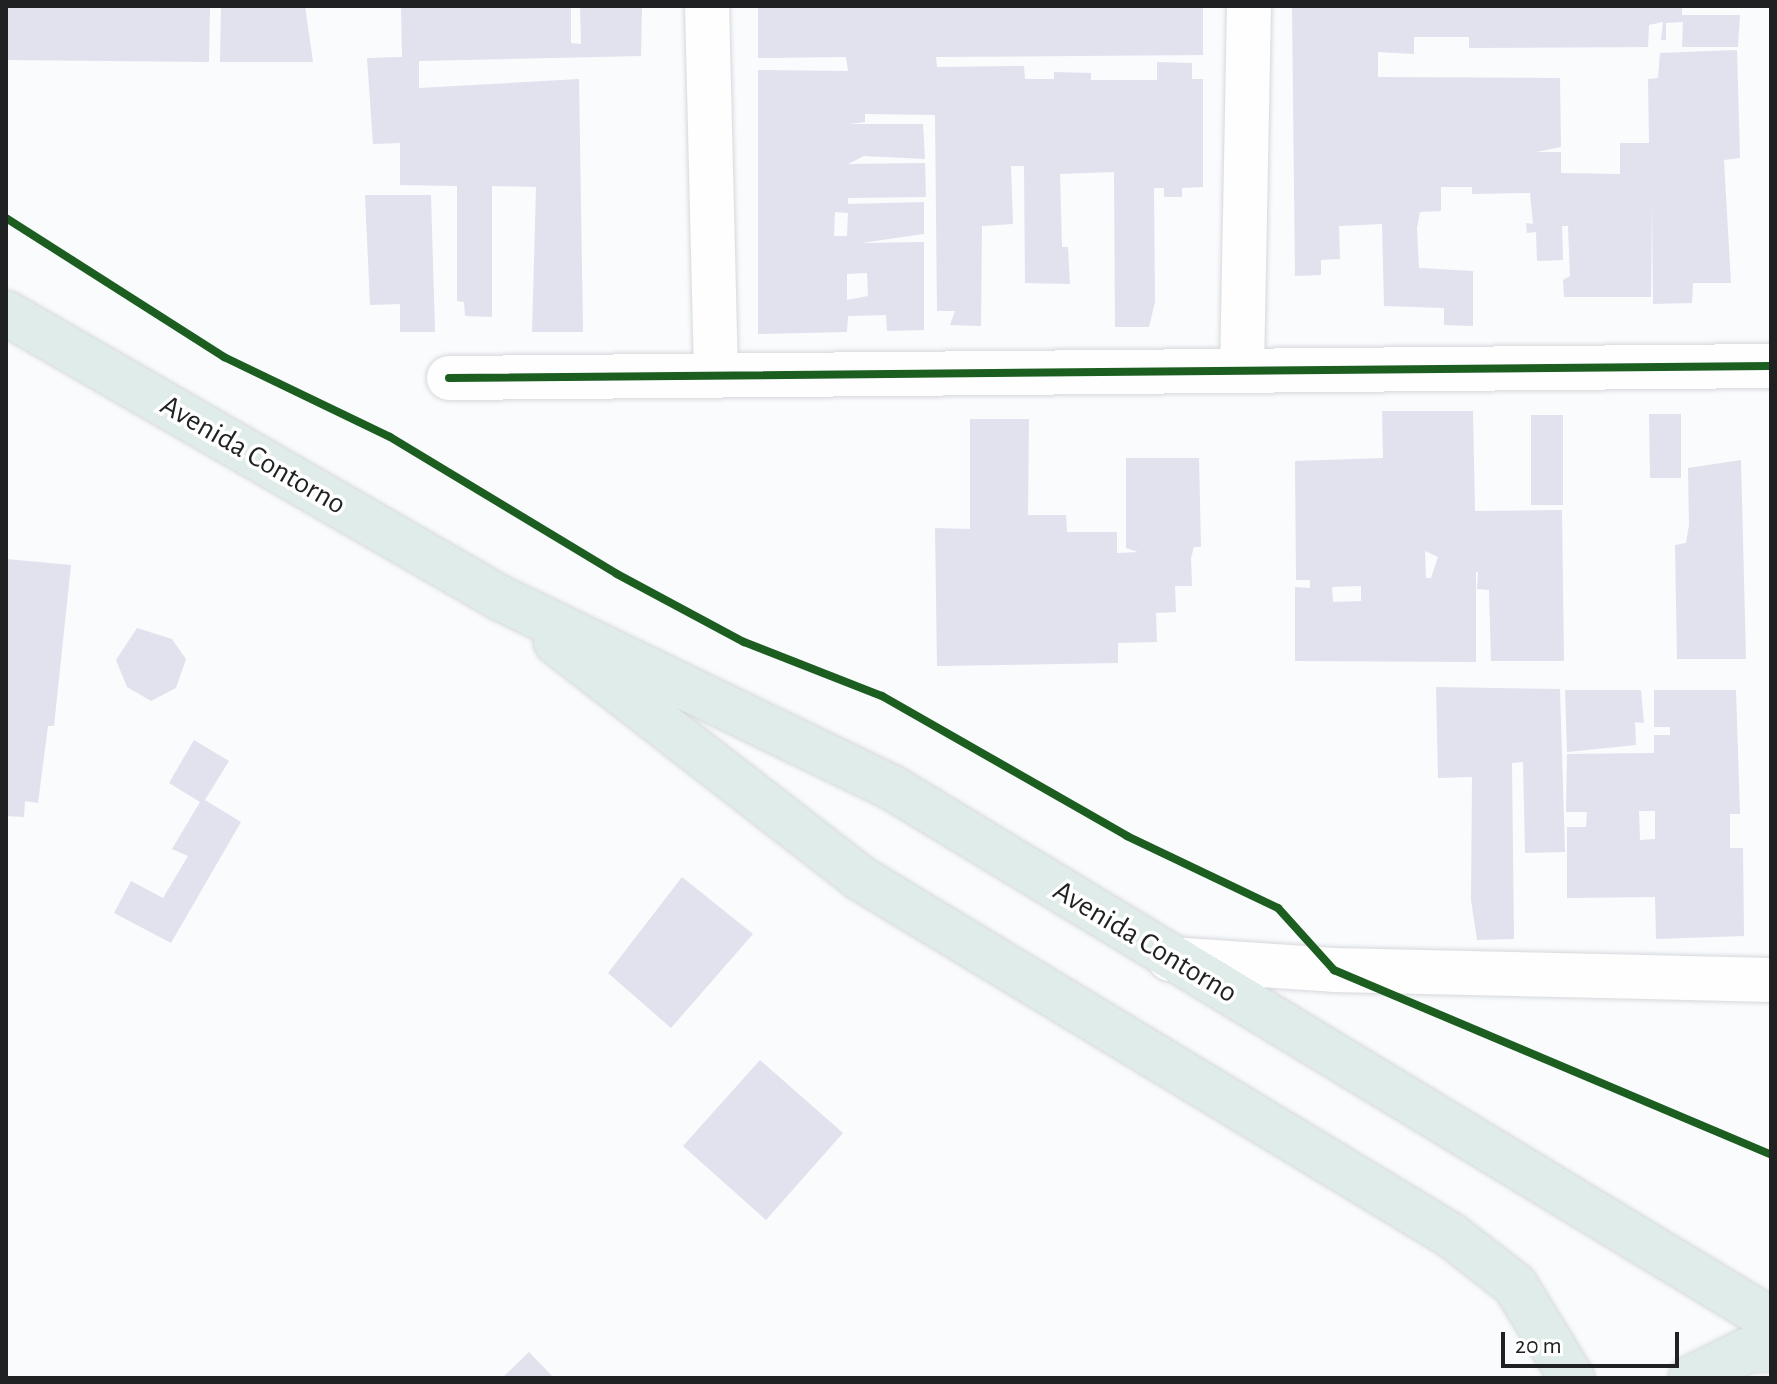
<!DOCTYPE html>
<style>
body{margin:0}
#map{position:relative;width:1777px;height:1384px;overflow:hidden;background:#f9fbfd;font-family:"Alegreya Sans",sans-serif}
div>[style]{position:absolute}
.building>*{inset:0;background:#e2e1ee}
.roads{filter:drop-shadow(0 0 2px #d6d8db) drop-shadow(0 0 2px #d6d8db)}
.minor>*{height:44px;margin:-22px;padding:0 22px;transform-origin:22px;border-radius:22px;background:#fefeff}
.major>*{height:44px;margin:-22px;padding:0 22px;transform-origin:22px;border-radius:22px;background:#e0ece9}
.cycleway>*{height:8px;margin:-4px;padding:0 4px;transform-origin:4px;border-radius:4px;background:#1b5e20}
span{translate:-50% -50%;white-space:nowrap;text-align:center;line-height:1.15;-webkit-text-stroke:7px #fff;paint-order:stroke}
.street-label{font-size:30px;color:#1f2123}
.frame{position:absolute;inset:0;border:8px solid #1f2123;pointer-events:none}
.scale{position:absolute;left:1501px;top:1332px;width:178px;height:36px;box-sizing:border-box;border:4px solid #1f2123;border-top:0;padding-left:10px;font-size:24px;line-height:28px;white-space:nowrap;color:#1f2123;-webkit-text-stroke:6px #fff;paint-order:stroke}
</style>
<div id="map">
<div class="building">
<i style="clip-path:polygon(6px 6px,210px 6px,209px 62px,6px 60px)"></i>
<i style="clip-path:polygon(221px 6px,305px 6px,313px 62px,220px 62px)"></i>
<i style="clip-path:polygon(401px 6px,571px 6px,571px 43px,581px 44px,580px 6px,642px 6px,641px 56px,419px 61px,419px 88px,579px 79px,583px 332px,532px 332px,536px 187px,492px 186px,492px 317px,465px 316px,464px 302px,457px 301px,457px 186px,400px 185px,400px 143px,373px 144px,367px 58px,402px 57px)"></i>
<i style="clip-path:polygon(evenodd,758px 6px,1203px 6px,1203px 55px,936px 57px,937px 67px,1024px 66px,1025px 79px,1054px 79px,1054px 72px,1091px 73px,1091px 80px,1157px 80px,1157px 62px,1192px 63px,1192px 79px,1203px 79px,1203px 187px,1182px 188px,1182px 197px,1164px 197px,1164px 188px,1154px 188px,1155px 302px,1149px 327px,1115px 327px,1114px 172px,1060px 174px,1062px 247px,1068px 247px,1070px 284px,1025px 283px,1024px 166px,1011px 166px,1013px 224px,982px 226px,981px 326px,950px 325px,955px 311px,937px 311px,935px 115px,865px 114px,865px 122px,849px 124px,923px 124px,925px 159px,864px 156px,848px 164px,925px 163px,926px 197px,848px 198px,848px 204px,924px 202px,924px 234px,861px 243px,924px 242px,924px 330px,887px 331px,886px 315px,848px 316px,847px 332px,758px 334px,758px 70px,848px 71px,846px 57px,758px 58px,758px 6px,835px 212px,848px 213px,847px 236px,834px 236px,835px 212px,758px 6px,867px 273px,868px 296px,847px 300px,847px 274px,867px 273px)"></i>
<i style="clip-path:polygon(1292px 6px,1682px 6px,1682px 15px,1740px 15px,1738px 47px,1682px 47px,1683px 22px,1666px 23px,1666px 40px,1661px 40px,1663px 22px,1649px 25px,1648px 47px,1469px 48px,1469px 37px,1414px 37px,1414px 54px,1378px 52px,1378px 77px,1560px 78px,1561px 147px,1536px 152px,1561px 152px,1561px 173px,1620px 174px,1620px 143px,1649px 143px,1648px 79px,1658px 78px,1660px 53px,1737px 50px,1740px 158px,1724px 160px,1731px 283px,1693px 283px,1692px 303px,1653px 304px,1652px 204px,1651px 297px,1564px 297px,1563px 280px,1570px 276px,1568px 226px,1562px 226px,1563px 260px,1537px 261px,1536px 232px,1527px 233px,1526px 223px,1533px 224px,1530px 193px,1472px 194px,1472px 187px,1441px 187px,1441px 211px,1420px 212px,1417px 228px,1419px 268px,1473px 271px,1473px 326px,1444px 325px,1444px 308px,1384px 306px,1382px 224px,1339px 226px,1340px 259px,1321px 260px,1321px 275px,1295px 276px)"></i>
<i style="clip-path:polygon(365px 195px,431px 195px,435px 332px,400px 332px,400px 304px,370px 305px)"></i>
<i style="clip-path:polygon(evenodd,1382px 411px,1473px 411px,1475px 511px,1562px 510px,1564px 661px,1491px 661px,1489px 590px,1477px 589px,1478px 572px,1476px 572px,1476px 662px,1295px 661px,1295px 587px,1310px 588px,1310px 580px,1296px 580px,1295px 461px,1383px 458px,1382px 411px,1425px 551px,1438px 557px,1431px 578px,1426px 578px,1425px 551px,1382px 411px,1361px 586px,1361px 601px,1333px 602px,1332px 587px,1361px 586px)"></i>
<i style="clip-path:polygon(1649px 414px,1681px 414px,1681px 478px,1650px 478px)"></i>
<i style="clip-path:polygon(1531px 415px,1563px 415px,1563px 505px,1531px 505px)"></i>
<i style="clip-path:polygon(970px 419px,1029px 419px,1028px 515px,1066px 515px,1067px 532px,1117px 532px,1117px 553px,1138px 552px,1126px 548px,1126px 458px,1199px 458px,1201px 547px,1194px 547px,1191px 558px,1192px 586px,1175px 586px,1176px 612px,1156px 613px,1157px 642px,1118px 643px,1118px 663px,937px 666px,935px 528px,970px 529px)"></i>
<i style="clip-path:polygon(1741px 460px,1746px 659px,1677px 659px,1675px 545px,1686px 543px,1689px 525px,1688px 468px)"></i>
<i style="clip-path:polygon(6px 559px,71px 565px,54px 726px,48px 726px,38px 803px,25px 801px,24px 817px,6px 816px)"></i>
<i style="clip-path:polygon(137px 628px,172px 639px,186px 659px,176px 688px,151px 701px,127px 687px,116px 660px)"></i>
<i style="clip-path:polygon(1436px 687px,1560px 689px,1565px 852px,1525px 853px,1523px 762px,1512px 763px,1514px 939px,1477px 940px,1471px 900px,1472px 777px,1438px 778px)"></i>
<i style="clip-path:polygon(1565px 690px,1641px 690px,1644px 723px,1635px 722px,1636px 745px,1567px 752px)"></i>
<i style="clip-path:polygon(evenodd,1654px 690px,1736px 690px,1740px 814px,1730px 814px,1730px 848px,1743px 848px,1744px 936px,1656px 939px,1655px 897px,1567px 898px,1567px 827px,1586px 827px,1587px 812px,1566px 812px,1567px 754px,1654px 753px,1654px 735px,1670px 735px,1670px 727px,1654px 727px,1654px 690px,1639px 811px,1655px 811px,1655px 839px,1640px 840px,1639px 811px)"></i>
<i style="clip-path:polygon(194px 740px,229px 761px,205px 800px,241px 822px,171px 943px,114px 913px,131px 881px,163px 898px,188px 856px,172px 849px,200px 802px,169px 783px)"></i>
<i style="clip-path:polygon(682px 877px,753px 934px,671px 1028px,608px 973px)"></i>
<i style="clip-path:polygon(760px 1060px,843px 1133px,766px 1220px,683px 1146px)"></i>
<i style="clip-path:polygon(529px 1352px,554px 1378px,502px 1378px)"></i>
</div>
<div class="roads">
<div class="minor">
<i style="left:707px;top:6px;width:370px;rotate:88.6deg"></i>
<i style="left:1242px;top:371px;width:365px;rotate:-88.9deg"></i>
<i style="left:449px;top:378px;width:1322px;rotate:-0.52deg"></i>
<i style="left:1170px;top:959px;width:164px;rotate:3.8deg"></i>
<i style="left:1334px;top:970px;width:437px;rotate:1.3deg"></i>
</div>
<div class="major">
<i style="left:6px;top:313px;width:570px;rotate:29.98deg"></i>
<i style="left:500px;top:598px;width:434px;rotate:25.8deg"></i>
<i style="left:891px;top:787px;width:1029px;rotate:31.2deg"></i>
<i style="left:556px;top:642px;width:385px;rotate:37.8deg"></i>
<i style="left:860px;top:878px;width:692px;rotate:31.16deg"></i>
<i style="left:1452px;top:1236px;width:80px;rotate:37.9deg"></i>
<i style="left:1515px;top:1285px;width:109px;rotate:58.5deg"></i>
<i style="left:1691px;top:1378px;width:64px;rotate:-26.2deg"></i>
<i style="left:1748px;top:1350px;width:23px;rotate:-2deg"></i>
</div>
</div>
<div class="cycleway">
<i style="left:6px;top:218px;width:259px;rotate:32.5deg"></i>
<i style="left:224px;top:357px;width:184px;rotate:25.7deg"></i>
<i style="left:390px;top:437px;width:265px;rotate:31.1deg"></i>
<i style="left:617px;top:574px;width:144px;rotate:28.2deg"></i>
<i style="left:744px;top:642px;width:148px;rotate:21.4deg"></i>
<i style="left:882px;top:696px;width:282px;rotate:29.7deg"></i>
<i style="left:1127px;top:836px;width:167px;rotate:25.5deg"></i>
<i style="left:1278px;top:908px;width:84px;rotate:47.9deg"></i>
<i style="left:1334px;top:970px;width:475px;rotate:22.9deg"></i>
<i style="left:449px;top:378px;width:1322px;rotate:-0.52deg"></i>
</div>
<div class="street-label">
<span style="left:253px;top:455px;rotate:30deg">Avenida Contorno</span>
<span style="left:1145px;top:942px;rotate:31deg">Avenida Contorno</span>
</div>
<div class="frame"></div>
<div class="scale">20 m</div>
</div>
